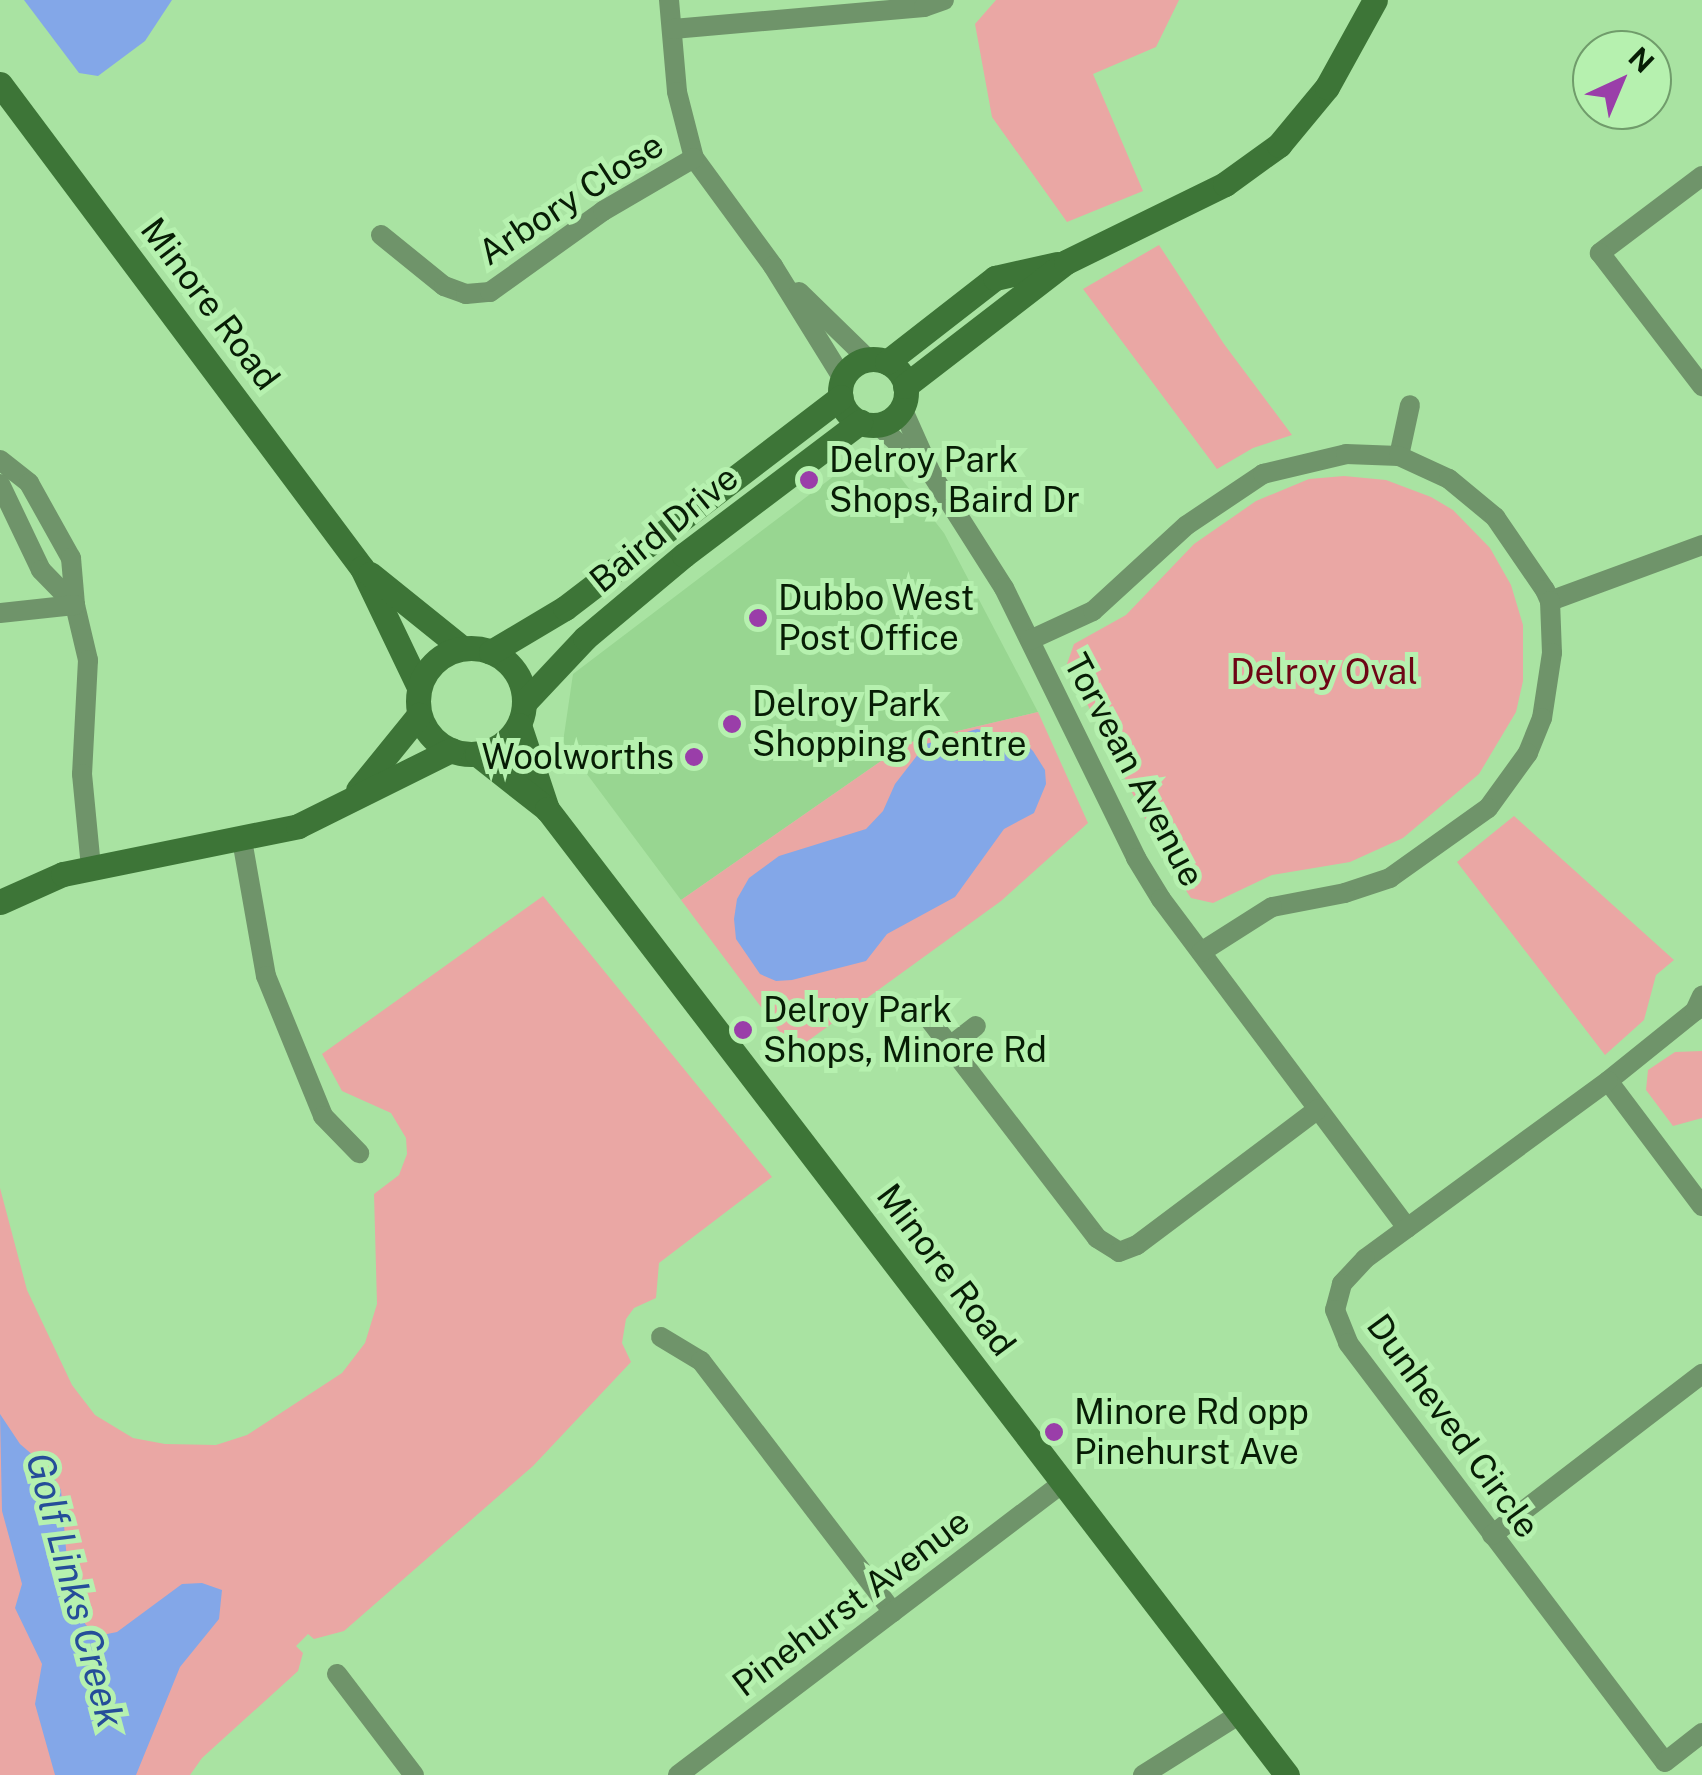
<!DOCTYPE html>
<style>
body{margin:0}
#map{position:relative;width:1702px;height:1775px;overflow:hidden;background:#a9e3a2;font-family:"Public Sans",sans-serif}
div>[style]{position:absolute}
.built>*{inset:0;background:#98d691}
.green>*{inset:0;background:#eaa7a4}
.water>*{inset:0;background:#83a7e8}
.street>*{height:20px;margin:-10px;padding:0 10px;transform-origin:10px;border-radius:10px;background:#6f946a}
.secondary>*{height:25px;margin:-12.5px;padding:0 12.5px;transform-origin:12.5px;border-radius:12.5px;background:#3d7537}
.secondary>.ring{margin:-12.5px;padding:0;box-sizing:content-box;background:none;border:25px solid #3d7537;border-radius:50%}
.dots>*{width:28px;height:28px;translate:-50% -50%;box-sizing:border-box;border:5px solid #b6f1af;border-radius:50%}
span{translate:-50% -50%;white-space:nowrap;text-align:center;line-height:1.15;-webkit-text-stroke:10px #b6f1af;paint-order:stroke}
.street-label{font-size:35px;color:#071d05}
.poi-label{font-size:35px;color:#071d05}
.left{translate:0 -50%;text-align:left}
.right{translate:-100% -50%;text-align:right}
.park-label{font-size:35px;color:#6d0515}
.water-label{font-size:38px;color:#254d99;font-style:italic}
.north{position:absolute;left:1572px;top:30px;width:100px;height:100px;box-sizing:border-box;background:#b6f1af;border:2px solid #709c6b;border-radius:50%;rotate:44deg;font-size:28px;font-weight:700;line-height:40px;text-align:center;color:#071d05}
.north::after{content:'';display:block;margin:auto;width:35px;height:45px;background:#9a3ea9;clip-path:polygon(50% 0,100% 100%,50% 72%,0 100%)}
</style>
<div id="map">
<div class="built">
<i style="clip-path:polygon(863px 454px,885px 458px,944px 533px,1038px 712px,907px 743px,681px 900px,563px 742px,573px 674px)"></i>
</div>
<div class="green">
<i style="clip-path:polygon(996px 0,1179px 0,1156px 47px,1093px 74px,1143px 191px,1067px 222px,992px 117px,975px 24px)"></i>
<i style="clip-path:polygon(1159px 245px,1224px 344px,1292px 435px,1253px 448px,1217px 469px,1083px 289px)"></i>
<i style="clip-path:polygon(1344px 476px,1386px 480px,1431px 497px,1453px 510px,1490px 548px,1511px 585px,1523px 625px,1523px 681px,1516px 712px,1479px 774px,1403px 838px,1350px 862px,1272px 875px,1213px 903px,1191px 898px,1167px 862px,1067px 664px,1074px 644px,1126px 615px,1194px 544px,1256px 501px,1309px 479px)"></i>
<i style="clip-path:polygon(1038px 712px,1088px 823px,1001px 901px,794px 1051px,681px 900px,907px 743px)"></i>
<i style="clip-path:polygon(1514px 816px,1674px 960px,1656px 975px,1644px 1020px,1605px 1055px,1457px 862px)"></i>
<i style="clip-path:polygon(543px 896px,772px 1177px,659px 1263px,656px 1298px,634px 1308px,626px 1319px,622px 1343px,631px 1362px,533px 1466px,344px 1631px,314px 1639px,308px 1634px,296px 1646px,303px 1653px,298px 1671px,202px 1758px,190px 1775px,0 1775px,0 1188px,27px 1290px,72px 1385px,95px 1415px,133px 1438px,165px 1444px,216px 1445px,247px 1435px,342px 1373px,365px 1343px,377px 1304px,374px 1194px,399px 1175px,407px 1154px,406px 1138px,391px 1113px,342px 1091px,322px 1054px)"></i>
<i style="clip-path:polygon(1702px 1051px,1702px 1118px,1673px 1126px,1646px 1090px,1648px 1070px,1675px 1052px)"></i>
</div>
<div class="water">
<i style="clip-path:polygon(24px 0,172px 0,145px 41px,98px 76px,79px 73px)"></i>
<i style="clip-path:polygon(977px 729px,1020px 738px,1033px 751px,1045px 770px,1046px 784px,1034px 813px,1004px 829px,955px 897px,887px 934px,866px 961px,792px 980px,776px 981px,760px 974px,736px 939px,734px 919px,737px 899px,749px 878px,779px 856px,866px 829px,883px 811px,895px 784px,926px 744px)"></i>
<i style="clip-path:polygon(0 1414px,20px 1444px,48px 1468px,61px 1490px,70px 1596px,74px 1610px,91px 1631px,102px 1635px,117px 1632px,182px 1584px,202px 1583px,222px 1590px,219px 1619px,180px 1667px,136px 1775px,55px 1775px,35px 1704px,42px 1664px,15px 1608px,22px 1584px,2px 1511px)"></i>
</div>
<div class="street">
<i style="left:669px;top:0;width:92px;rotate:85deg"></i>
<i style="left:677px;top:92px;width:68px;rotate:75.6deg"></i>
<i style="left:694px;top:158px;width:134px;rotate:53.8deg"></i>
<i style="left:773px;top:266px;width:133px;rotate:58.2deg"></i>
<i style="left:673px;top:29px;width:252px;rotate:-5deg"></i>
<i style="left:924px;top:7px;width:21px;rotate:-19deg"></i>
<i style="left:1702px;top:176px;width:128px;rotate:143deg"></i>
<i style="left:1600px;top:253px;width:168px;rotate:52.5deg"></i>
<i style="left:381px;top:235px;width:81px;rotate:39deg"></i>
<i style="left:444px;top:286px;width:23px;rotate:20deg"></i>
<i style="left:466px;top:294px;width:24px;rotate:-5deg"></i>
<i style="left:490px;top:292px;width:139px;rotate:-35.6deg"></i>
<i style="left:603px;top:211px;width:105px;rotate:-30.2deg"></i>
<i style="left:799px;top:292px;width:96px;rotate:44.2deg"></i>
<i style="left:902px;top:408px;width:71px;rotate:66deg"></i>
<i style="left:931px;top:473px;width:136px;rotate:57.6deg"></i>
<i style="left:1004px;top:588px;width:301px;rotate:63.9deg"></i>
<i style="left:1136px;top:858px;width:48px;rotate:58.6deg"></i>
<i style="left:1161px;top:899px;width:411px;rotate:53.2deg"></i>
<i style="left:878px;top:425px;width:64px;rotate:41.9deg"></i>
<i style="left:1399px;top:456px;width:52px;rotate:-77.8deg"></i>
<i style="left:0;top:460px;width:37px;rotate:38deg"></i>
<i style="left:29px;top:483px;width:86px;rotate:60.8deg"></i>
<i style="left:71px;top:558px;width:47px;rotate:85.1deg"></i>
<i style="left:75px;top:605px;width:57px;rotate:76.7deg"></i>
<i style="left:88px;top:660px;width:114px;rotate:93deg"></i>
<i style="left:82px;top:774px;width:93px;rotate:84.5deg"></i>
<i style="left:0;top:484px;width:95px;rotate:64.5deg"></i>
<i style="left:41px;top:570px;width:49px;rotate:45.8deg"></i>
<i style="left:1550px;top:601px;width:162px;rotate:-20.2deg"></i>
<i style="left:0;top:613px;width:75px;rotate:-6.1deg"></i>
<i style="left:1030px;top:640px;width:69px;rotate:-24.7deg"></i>
<i style="left:1093px;top:611px;width:127px;rotate:-42.5deg"></i>
<i style="left:1187px;top:525px;width:92px;rotate:-33.9deg"></i>
<i style="left:1263px;top:474px;width:85px;rotate:-13.5deg"></i>
<i style="left:1346px;top:454px;width:53px;rotate:2.2deg"></i>
<i style="left:1399px;top:456px;width:55px;rotate:24.7deg"></i>
<i style="left:1449px;top:479px;width:60px;rotate:39.6deg"></i>
<i style="left:1495px;top:517px;width:88px;rotate:55.6deg"></i>
<i style="left:1545px;top:590px;width:12px;rotate:66deg"></i>
<i style="left:1550px;top:601px;width:52px;rotate:87.8deg"></i>
<i style="left:1552px;top:653px;width:66px;rotate:98.7deg"></i>
<i style="left:1542px;top:718px;width:38px;rotate:112deg"></i>
<i style="left:1528px;top:753px;width:68px;rotate:126deg"></i>
<i style="left:1488px;top:808px;width:120px;rotate:144.5deg"></i>
<i style="left:1390px;top:878px;width:47px;rotate:161.6deg"></i>
<i style="left:1345px;top:893px;width:74px;rotate:169.1deg"></i>
<i style="left:1272px;top:907px;width:84px;rotate:147.6deg"></i>
<i style="left:242px;top:840px;width:138px;rotate:80deg"></i>
<i style="left:266px;top:976px;width:151px;rotate:67.8deg"></i>
<i style="left:323px;top:1116px;width:52px;rotate:45.8deg"></i>
<i style="left:926px;top:1015px;width:281px;rotate:52.5deg"></i>
<i style="left:1097px;top:1238px;width:26px;rotate:32deg"></i>
<i style="left:1119px;top:1252px;width:19px;rotate:-21deg"></i>
<i style="left:1137px;top:1245px;width:226px;rotate:-36.9deg"></i>
<i style="left:949px;top:1047px;width:34px;rotate:-38deg"></i>
<i style="left:1608px;top:1081px;width:112px;rotate:-38.8deg"></i>
<i style="left:1695px;top:1011px;width:17px;rotate:-65deg"></i>
<i style="left:1702px;top:1206px;width:156px;rotate:-126.9deg"></i>
<i style="left:1608px;top:1081px;width:301px;rotate:143.8deg"></i>
<i style="left:1365px;top:1259px;width:34px;rotate:133deg"></i>
<i style="left:1342px;top:1284px;width:27px;rotate:105deg"></i>
<i style="left:1335px;top:1310px;width:35px;rotate:68deg"></i>
<i style="left:1348px;top:1343px;width:525px;rotate:52.89deg"></i>
<i style="left:1665px;top:1762px;width:47px;rotate:-38.1deg"></i>
<i style="left:661px;top:1337px;width:47px;rotate:31deg"></i>
<i style="left:701px;top:1361px;width:316px;rotate:52.6deg"></i>
<i style="left:1492px;top:1535px;width:265px;rotate:-37.5deg"></i>
<i style="left:337px;top:1674px;width:127px;rotate:52.7deg"></i>
<i style="left:678px;top:1775px;width:485px;rotate:-37.2deg"></i>
<i style="left:1143px;top:1775px;width:115px;rotate:-32.2deg"></i>
</div>
<div class="secondary">
<i style="left:0;top:84px;width:604px;rotate:53.21deg"></i>
<i style="left:362px;top:568px;width:132px;rotate:64.4deg"></i>
<i class="ring" style="left:840px;top:359px;width:41px;height:41px"></i>
<i style="left:887px;top:362px;width:137px;rotate:-37.9deg"></i>
<i style="left:995px;top:278px;width:64px;rotate:-12.7deg"></i>
<i style="left:905px;top:386px;width:203px;rotate:-37.6deg"></i>
<i style="left:1066px;top:262px;width:177px;rotate:-26.1deg"></i>
<i style="left:1225px;top:184px;width:67px;rotate:-35.8deg"></i>
<i style="left:1279px;top:145px;width:75px;rotate:-50.4deg"></i>
<i style="left:1327px;top:87px;width:99px;rotate:-61.1deg"></i>
<i style="left:370px;top:574px;width:118px;rotate:38.8deg"></i>
<i class="ring" style="left:418px;top:648px;width:81px;height:81px"></i>
<i style="left:491px;top:652px;width:86px;rotate:-30.7deg"></i>
<i style="left:565px;top:608px;width:347px;rotate:-37.4deg"></i>
<i style="left:524px;top:703px;width:89px;rotate:-46.8deg"></i>
<i style="left:585px;top:638px;width:129px;rotate:-40deg"></i>
<i style="left:684px;top:555px;width:221px;rotate:-37.1deg"></i>
<i style="left:519px;top:725px;width:89px;rotate:71.6deg"></i>
<i style="left:477px;top:754px;width:89px;rotate:38.2deg"></i>
<i style="left:547px;top:809px;width:1217px;rotate:52.55deg"></i>
<i style="left:358px;top:790px;width:97px;rotate:-50.9deg"></i>
<i style="left:0;top:902px;width:69px;rotate:-24deg"></i>
<i style="left:63px;top:874px;width:240px;rotate:-11.5deg"></i>
<i style="left:298px;top:826px;width:171px;rotate:-26.4deg"></i>
</div>
<div class="dots">
<i style="left:809px;top:480px;background:#9a3ea9"></i>
<i style="left:758px;top:618px;background:#9a3ea9"></i>
<i style="left:732px;top:724px;background:#9a3ea9"></i>
<i style="left:694px;top:757px;background:#9a3ea9"></i>
<i style="left:743px;top:1030px;background:#9a3ea9"></i>
<i style="left:1054px;top:1432px;background:#9a3ea9"></i>
</div>
<div class="street-label">
<span style="left:571px;top:199px;rotate:-33deg">Arbory Close</span>
<span style="left:210px;top:304px;rotate:53deg">Minore Road</span>
<span style="left:664px;top:529px;rotate:-39deg">Baird Drive</span>
<span style="left:1134px;top:770px;rotate:62deg">Torvean Avenue</span>
<span style="left:946px;top:1270px;rotate:53deg">Minore Road</span>
<span style="left:1453px;top:1426px;rotate:54deg">Dunheved Circle</span>
<span style="left:851px;top:1603px;rotate:-37deg">Pinehurst Avenue</span>
</div>
<div class="poi-label">
<span class="left" style="left:829px;top:480px">Delroy Park<br>Shops, Baird Dr</span>
<span class="left" style="left:778px;top:618px">Dubbo West<br>Post Office</span>
<span class="left" style="left:752px;top:724px">Delroy Park<br>Shopping Centre</span>
<span class="right" style="left:674px;top:757px">Woolworths</span>
<span class="left" style="left:763px;top:1030px">Delroy Park<br>Shops, Minore Rd</span>
<span class="left" style="left:1074px;top:1432px">Minore Rd opp<br>Pinehurst Ave</span>
</div>
<div class="park-label">
<span style="left:1324px;top:672px">Delroy Oval</span>
</div>
<div class="water-label">
<span style="left:75px;top:1590px;rotate:75deg">Golf Links Creek</span>
</div>
<div class="north">N</div>
</div>
